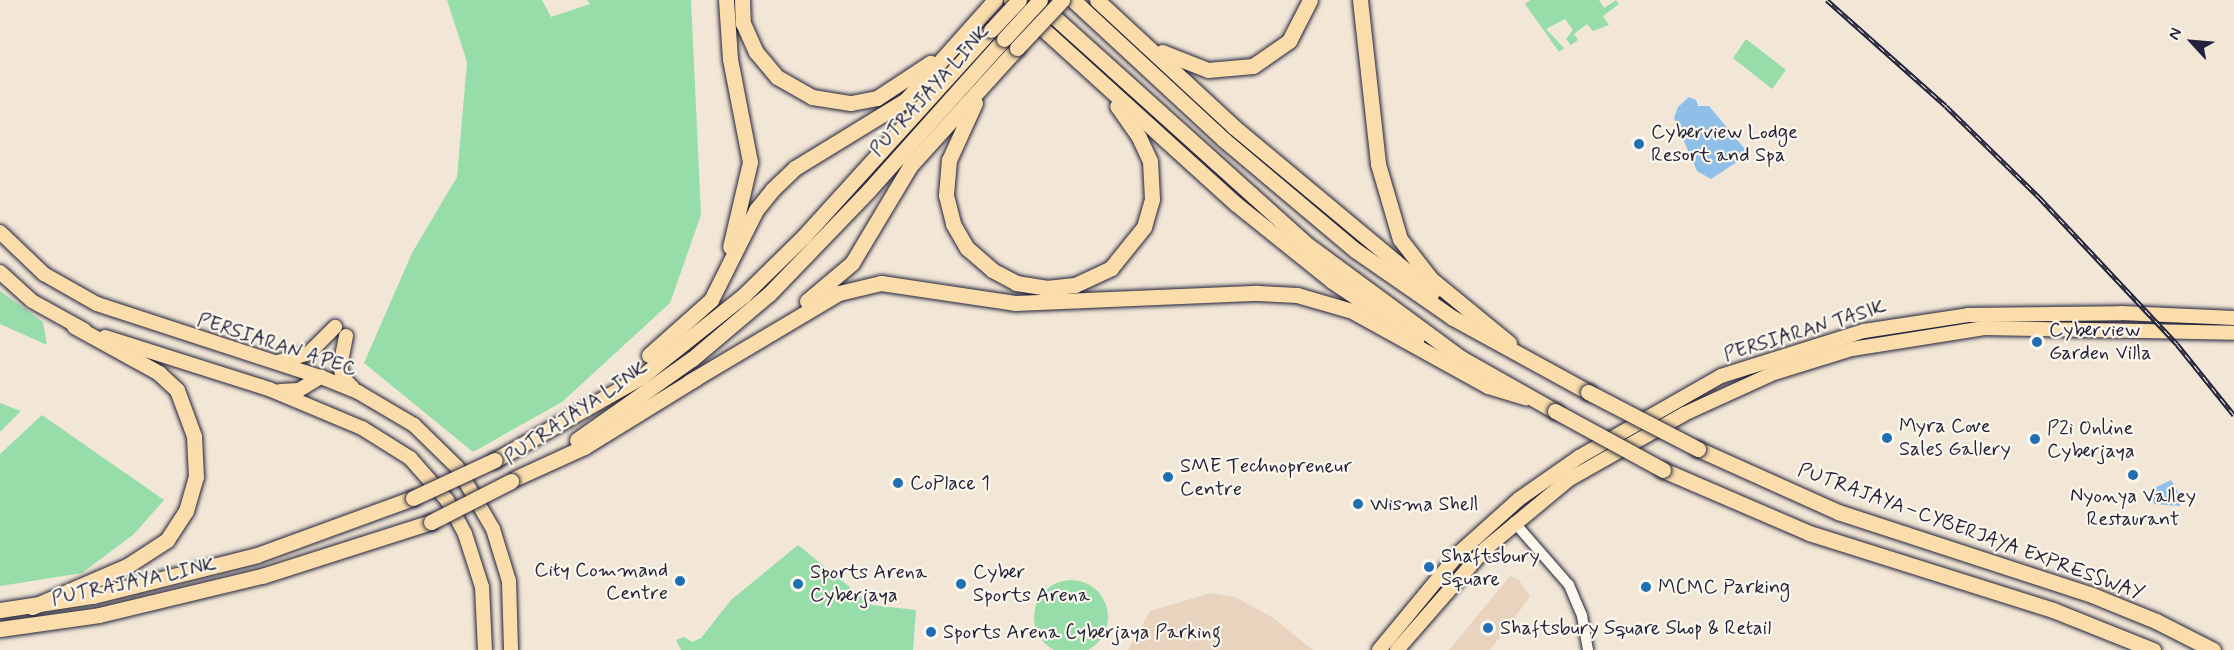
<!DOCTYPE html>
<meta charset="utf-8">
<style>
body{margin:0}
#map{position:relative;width:2234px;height:650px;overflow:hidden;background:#f2e7d7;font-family:Mynerve,sans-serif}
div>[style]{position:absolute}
.built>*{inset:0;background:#e8d4be}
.green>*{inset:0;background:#96ddaa}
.round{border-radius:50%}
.water>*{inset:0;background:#8dbfe9}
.roads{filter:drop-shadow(0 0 2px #22223b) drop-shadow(0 0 2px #22223b)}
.minor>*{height:10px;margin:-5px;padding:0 5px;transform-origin:5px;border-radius:5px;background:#fbf7ec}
.major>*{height:14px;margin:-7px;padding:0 7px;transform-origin:7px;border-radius:7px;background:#faddab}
.highway>*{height:15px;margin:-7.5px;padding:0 7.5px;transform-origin:7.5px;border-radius:7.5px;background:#faddab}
.rail>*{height:4.5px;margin-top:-2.25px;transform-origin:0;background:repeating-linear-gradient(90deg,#fbf7ec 0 7px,#22223b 0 14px);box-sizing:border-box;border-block:2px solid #22223b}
.bridges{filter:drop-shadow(0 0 2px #22223b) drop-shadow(0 0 2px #22223b)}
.highway-bridge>*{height:15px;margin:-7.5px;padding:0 7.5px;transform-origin:7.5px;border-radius:7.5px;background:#faddab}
.dots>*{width:16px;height:16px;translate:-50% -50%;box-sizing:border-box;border:3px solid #fbf7ec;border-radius:50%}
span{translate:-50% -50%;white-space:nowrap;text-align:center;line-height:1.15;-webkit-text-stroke:4.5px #fbf7ec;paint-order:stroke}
.street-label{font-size:20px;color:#22223b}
.poi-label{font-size:20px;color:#22223b}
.left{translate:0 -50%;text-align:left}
.right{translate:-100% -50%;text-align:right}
.north{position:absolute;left:2162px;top:12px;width:60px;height:60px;-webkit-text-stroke:4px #fbf7ec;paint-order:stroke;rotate:296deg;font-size:16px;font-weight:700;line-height:24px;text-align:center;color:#22223b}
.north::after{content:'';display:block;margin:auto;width:21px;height:27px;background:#22223b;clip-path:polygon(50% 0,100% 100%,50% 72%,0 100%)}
</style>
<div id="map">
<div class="built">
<i style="clip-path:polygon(1510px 576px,1519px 580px,1530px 597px,1490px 650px,1449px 650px)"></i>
<i style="clip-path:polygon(1211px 593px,1235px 597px,1272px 617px,1313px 650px,1128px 650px,1150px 611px)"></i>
</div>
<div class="green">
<i style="clip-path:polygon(447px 0,542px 0,551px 17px,590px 4px,587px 0,691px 0,701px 215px,670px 303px,562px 402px,473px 452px,364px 363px,412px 253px,457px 177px,467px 62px)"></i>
<i style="clip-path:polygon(1530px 0,1599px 0,1604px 8px,1616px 0,1619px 4px,1603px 16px,1609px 25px,1593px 31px,1587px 24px,1574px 34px,1578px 40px,1571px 45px,1566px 39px,1573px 30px,1565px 19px,1546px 29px,1564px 48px,1559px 52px,1525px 4px)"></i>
<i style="clip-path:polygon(1746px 39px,1786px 70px,1772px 89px,1733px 58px)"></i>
<i style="clip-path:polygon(0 291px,43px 322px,47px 345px,0 324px)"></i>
<i style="clip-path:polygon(0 403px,21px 411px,0 432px)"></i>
<i style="clip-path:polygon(42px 415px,164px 500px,134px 534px,82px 573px,0 586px,0 454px)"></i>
<i style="clip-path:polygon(798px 545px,872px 605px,916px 610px,913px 650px,681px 650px,676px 640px,684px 637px,692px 642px,701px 638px,731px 600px)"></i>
<i class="round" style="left:1034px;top:580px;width:74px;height:74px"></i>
</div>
<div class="water">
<i style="clip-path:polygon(1689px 97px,1696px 100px,1698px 106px,1709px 106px,1749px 154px,1711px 179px,1697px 171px,1674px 118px,1678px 107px)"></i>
<i style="clip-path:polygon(2171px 480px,2181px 497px,2180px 506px,2154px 504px,2150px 490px)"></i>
</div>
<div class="roads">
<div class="minor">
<i style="left:1514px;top:522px;width:84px;rotate:48.9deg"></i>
<i style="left:1569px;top:585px;width:34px;rotate:67deg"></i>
<i style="left:1582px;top:616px;width:35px;rotate:80deg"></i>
</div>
<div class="major">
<i style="left:0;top:232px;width:61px;rotate:43.7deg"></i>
<i style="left:44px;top:274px;width:61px;rotate:29.5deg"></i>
<i style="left:97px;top:304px;width:236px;rotate:18.1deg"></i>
<i style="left:321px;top:377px;width:40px;rotate:22deg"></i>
<i style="left:358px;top:392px;width:65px;rotate:30.5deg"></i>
<i style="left:414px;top:425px;width:60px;rotate:44.3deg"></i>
<i style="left:457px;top:467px;width:72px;rotate:59.9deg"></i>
<i style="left:493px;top:529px;width:54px;rotate:72.9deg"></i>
<i style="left:509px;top:581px;width:69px;rotate:88.3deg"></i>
<i style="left:0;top:272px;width:43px;rotate:42.2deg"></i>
<i style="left:32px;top:301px;width:60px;rotate:29.1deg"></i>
<i style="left:346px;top:336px;width:31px;rotate:101deg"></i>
<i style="left:340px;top:366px;width:12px;rotate:76deg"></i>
<i style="left:343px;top:378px;width:14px;rotate:45deg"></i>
<i style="left:105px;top:337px;width:172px;rotate:17.6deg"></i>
<i style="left:269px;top:389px;width:101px;rotate:22.8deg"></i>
<i style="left:362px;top:428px;width:57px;rotate:32deg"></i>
<i style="left:410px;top:458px;width:56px;rotate:48.6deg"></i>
<i style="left:447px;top:500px;width:38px;rotate:62deg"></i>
<i style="left:465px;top:534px;width:56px;rotate:72.2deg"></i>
<i style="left:482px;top:587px;width:63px;rotate:87.3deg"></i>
<i style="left:278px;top:362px;width:32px;rotate:-16deg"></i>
<i style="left:309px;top:353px;width:37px;rotate:-45deg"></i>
<i style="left:280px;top:391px;width:19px;rotate:-3deg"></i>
<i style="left:299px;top:390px;width:26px;rotate:-31deg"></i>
<i style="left:1379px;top:650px;width:127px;rotate:-50.4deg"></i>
<i style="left:1460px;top:552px;width:79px;rotate:-41.9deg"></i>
<i style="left:1519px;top:499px;width:73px;rotate:-35deg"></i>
<i style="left:1579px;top:457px;width:163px;rotate:-29.7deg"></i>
<i style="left:1721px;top:376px;width:150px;rotate:-17.5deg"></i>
<i style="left:1864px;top:331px;width:105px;rotate:-8.7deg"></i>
<i style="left:1968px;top:315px;width:153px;rotate:-0.7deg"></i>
<i style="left:2121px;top:313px;width:113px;rotate:2.5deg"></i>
<i style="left:1397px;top:650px;width:134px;rotate:-48.9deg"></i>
<i style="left:1485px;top:549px;width:108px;rotate:-39.7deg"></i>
<i style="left:1568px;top:480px;width:133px;rotate:-29.6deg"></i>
<i style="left:1684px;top:414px;width:99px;rotate:-24.5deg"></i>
<i style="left:1774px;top:373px;width:82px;rotate:-17.1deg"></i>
<i style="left:1852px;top:349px;width:134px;rotate:-9deg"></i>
<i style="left:1984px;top:328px;width:250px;rotate:1.1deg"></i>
</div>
<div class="highway">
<i style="left:726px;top:0;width:59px;rotate:86.1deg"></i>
<i style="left:730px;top:59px;width:105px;rotate:79deg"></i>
<i style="left:750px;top:162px;width:87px;rotate:103.2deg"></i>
<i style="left:742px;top:0;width:23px;rotate:88deg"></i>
<i style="left:743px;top:23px;width:32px;rotate:66deg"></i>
<i style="left:756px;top:52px;width:33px;rotate:50deg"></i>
<i style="left:777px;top:77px;width:40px;rotate:29.7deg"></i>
<i style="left:812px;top:97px;width:39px;rotate:9deg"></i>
<i style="left:851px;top:103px;width:26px;rotate:-11deg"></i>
<i style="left:877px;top:98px;width:64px;rotate:-33.4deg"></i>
<i style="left:1011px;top:0;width:304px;rotate:42.2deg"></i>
<i style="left:1236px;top:204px;width:123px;rotate:38.7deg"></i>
<i style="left:1332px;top:281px;width:102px;rotate:33.8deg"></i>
<i style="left:1073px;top:0;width:205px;rotate:42.8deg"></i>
<i style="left:1223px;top:139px;width:172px;rotate:40.1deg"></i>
<i style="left:1355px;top:250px;width:119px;rotate:34.8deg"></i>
<i style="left:1453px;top:318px;width:154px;rotate:28.7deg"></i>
<i style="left:1097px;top:0;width:187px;rotate:42.8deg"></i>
<i style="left:1234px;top:127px;width:258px;rotate:39.8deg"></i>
<i style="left:1360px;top:0;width:165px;rotate:83.7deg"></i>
<i style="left:1378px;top:164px;width:78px;rotate:73.7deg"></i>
<i style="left:1400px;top:239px;width:51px;rotate:52.2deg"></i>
<i style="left:1431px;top:279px;width:101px;rotate:39.4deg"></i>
<i style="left:1041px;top:5px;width:355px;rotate:42deg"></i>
<i style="left:1305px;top:243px;width:194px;rotate:36.4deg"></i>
<i style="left:1461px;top:358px;width:108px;rotate:29.4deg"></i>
<i style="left:1162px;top:52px;width:49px;rotate:21.4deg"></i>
<i style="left:1208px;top:70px;width:45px;rotate:-5.1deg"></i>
<i style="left:1253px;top:66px;width:44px;rotate:-34.8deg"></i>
<i style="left:1289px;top:41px;width:46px;rotate:-62.9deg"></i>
<i style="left:975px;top:103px;width:63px;rotate:114.5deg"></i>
<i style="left:949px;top:160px;width:35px;rotate:95deg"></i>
<i style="left:946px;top:195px;width:30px;rotate:76deg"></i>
<i style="left:953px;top:224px;width:28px;rotate:60deg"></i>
<i style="left:967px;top:248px;width:33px;rotate:41deg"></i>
<i style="left:992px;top:270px;width:27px;rotate:28deg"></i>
<i style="left:1016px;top:283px;width:30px;rotate:9deg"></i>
<i style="left:1046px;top:288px;width:29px;rotate:-6deg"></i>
<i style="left:1075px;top:285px;width:40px;rotate:-25deg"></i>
<i style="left:1111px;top:268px;width:53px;rotate:-51.2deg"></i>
<i style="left:1144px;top:227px;width:29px;rotate:-74deg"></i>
<i style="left:1152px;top:199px;width:38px;rotate:-93deg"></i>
<i style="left:1150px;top:161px;width:26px;rotate:-115deg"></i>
<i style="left:1139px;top:137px;width:38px;rotate:-125deg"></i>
<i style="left:807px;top:301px;width:59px;rotate:-40.2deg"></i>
<i style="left:852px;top:263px;width:113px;rotate:-59.1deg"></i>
<i style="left:910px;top:166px;width:159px;rotate:-47.8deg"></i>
<i style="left:649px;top:355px;width:83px;rotate:-41.6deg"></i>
<i style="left:711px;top:300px;width:101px;rotate:-63.4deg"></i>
<i style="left:756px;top:210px;width:26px;rotate:-51deg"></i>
<i style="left:772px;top:190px;width:32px;rotate:-44deg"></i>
<i style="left:795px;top:168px;width:130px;rotate:-31.5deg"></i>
<i style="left:906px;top:100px;width:134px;rotate:-48.3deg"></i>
<i style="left:689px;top:382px;width:174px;rotate:-30.7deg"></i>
<i style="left:839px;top:293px;width:43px;rotate:-13.4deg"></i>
<i style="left:881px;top:283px;width:135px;rotate:8.5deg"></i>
<i style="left:1015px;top:303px;width:243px;rotate:-2.4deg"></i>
<i style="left:1258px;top:293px;width:39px;rotate:3deg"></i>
<i style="left:1297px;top:295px;width:57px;rotate:16.2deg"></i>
<i style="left:1352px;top:311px;width:155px;rotate:28.9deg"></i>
<i style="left:1488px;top:386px;width:39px;rotate:17deg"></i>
<i style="left:577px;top:440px;width:141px;rotate:-35.2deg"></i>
<i style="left:692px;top:359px;width:101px;rotate:-40.2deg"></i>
<i style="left:769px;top:294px;width:144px;rotate:-46.1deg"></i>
<i style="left:869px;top:190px;width:203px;rotate:-48.2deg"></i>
<i style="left:1698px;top:449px;width:154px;rotate:24.2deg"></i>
<i style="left:1838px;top:512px;width:267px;rotate:18.1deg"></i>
<i style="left:2092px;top:595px;width:69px;rotate:22.1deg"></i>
<i style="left:2156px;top:621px;width:64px;rotate:27deg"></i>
<i style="left:495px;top:460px;width:168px;rotate:-29.6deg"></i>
<i style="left:641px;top:377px;width:132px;rotate:-38.5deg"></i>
<i style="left:744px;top:295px;width:84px;rotate:-44.5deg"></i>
<i style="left:804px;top:236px;width:278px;rotate:-47.8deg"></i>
<i style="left:1663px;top:470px;width:159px;rotate:23.3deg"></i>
<i style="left:1809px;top:533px;width:256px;rotate:17.5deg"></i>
<i style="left:2053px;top:610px;width:108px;rotate:21.8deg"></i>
<i style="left:516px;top:478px;width:75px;rotate:-24.5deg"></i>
<i style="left:584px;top:447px;width:132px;rotate:-31.6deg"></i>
<i style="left:32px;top:607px;width:103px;rotate:-23.3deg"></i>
<i style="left:127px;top:566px;width:48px;rotate:-33deg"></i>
<i style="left:167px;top:540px;width:35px;rotate:-57deg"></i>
<i style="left:186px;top:511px;width:35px;rotate:-74deg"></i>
<i style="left:196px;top:477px;width:41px;rotate:-92.8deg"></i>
<i style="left:194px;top:436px;width:49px;rotate:-110.3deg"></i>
<i style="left:177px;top:390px;width:25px;rotate:-137deg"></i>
<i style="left:159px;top:373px;width:97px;rotate:-151.1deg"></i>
<i style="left:0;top:610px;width:94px;rotate:-8.6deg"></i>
<i style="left:93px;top:596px;width:169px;rotate:-14deg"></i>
<i style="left:257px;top:555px;width:166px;rotate:-20.1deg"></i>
<i style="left:0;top:629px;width:100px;rotate:-8deg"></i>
<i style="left:99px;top:615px;width:168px;rotate:-13.5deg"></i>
<i style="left:262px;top:576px;width:177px;rotate:-17.7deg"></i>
</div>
</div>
<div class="rail">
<i style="left:1827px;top:0;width:159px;rotate:41.7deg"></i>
<i style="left:1946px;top:106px;width:132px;rotate:44.4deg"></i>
<i style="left:2040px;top:198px;width:200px;rotate:46.8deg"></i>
<i style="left:2177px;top:344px;width:91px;rotate:51.2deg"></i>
</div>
<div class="bridges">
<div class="highway-bridge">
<i style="left:991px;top:30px;width:41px;rotate:-47deg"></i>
<i style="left:1004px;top:39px;width:53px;rotate:-47.3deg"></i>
<i style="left:1017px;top:48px;width:66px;rotate:-46.8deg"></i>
<i style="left:1588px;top:392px;width:124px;rotate:27.4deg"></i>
<i style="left:1555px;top:411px;width:123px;rotate:28.6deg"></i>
<i style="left:413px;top:498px;width:90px;rotate:-24.9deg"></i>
<i style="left:431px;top:522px;width:90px;rotate:-27.1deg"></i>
</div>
</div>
<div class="dots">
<i style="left:1639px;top:144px;background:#1f6fb2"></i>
<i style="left:2037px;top:342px;background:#1f6fb2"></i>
<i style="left:1887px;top:438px;background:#1f6fb2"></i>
<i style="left:2035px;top:439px;background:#1f6fb2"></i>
<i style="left:2133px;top:475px;background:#1f6fb2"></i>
<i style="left:1168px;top:477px;background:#1f6fb2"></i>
<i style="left:898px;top:483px;background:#1f6fb2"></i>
<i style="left:1358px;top:504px;background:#1f6fb2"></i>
<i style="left:1429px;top:567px;background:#1f6fb2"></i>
<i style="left:680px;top:581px;background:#1f6fb2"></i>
<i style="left:798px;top:584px;background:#1f6fb2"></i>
<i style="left:961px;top:584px;background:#1f6fb2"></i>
<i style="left:1646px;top:587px;background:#1f6fb2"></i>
<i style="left:1488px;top:628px;background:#1f6fb2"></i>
<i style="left:931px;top:632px;background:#1f6fb2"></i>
</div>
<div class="street-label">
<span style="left:930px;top:91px;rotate:-48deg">PUTRAJAYA LINK</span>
<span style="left:1805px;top:331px;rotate:-17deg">PERSIARAN TASIK</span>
<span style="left:277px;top:345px;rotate:18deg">PERSIARAN APEC</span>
<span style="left:576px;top:413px;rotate:-34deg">PUTRAJAYA LINK</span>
<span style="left:1971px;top:532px;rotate:20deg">PUTRAJAYA–CYBERJAYA EXPRESSWAY</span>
<span style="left:134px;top:582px;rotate:-12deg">PUTRAJAYA LINK</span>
</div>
<div class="poi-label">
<span class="left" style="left:1651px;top:144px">Cyberview Lodge<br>Resort and Spa</span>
<span class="left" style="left:2049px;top:342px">Cyberview<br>Garden Villa</span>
<span class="left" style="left:1899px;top:438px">Myra Cove<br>Sales Gallery</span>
<span class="left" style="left:2047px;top:440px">P2i Online<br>Cyberjaya</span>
<span class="left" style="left:1180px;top:478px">SME Technopreneur<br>Centre</span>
<span class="left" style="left:910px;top:483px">CoPlace 1</span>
<span style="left:2133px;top:508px">Nyonya Valley<br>Restaurant</span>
<span class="left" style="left:1370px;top:504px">Wisma Shell</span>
<span class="left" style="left:1441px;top:568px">Shaftsbury<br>Square</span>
<span class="right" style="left:668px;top:582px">City Command<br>Centre</span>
<span class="left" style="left:810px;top:584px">Sports Arena<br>Cyberjaya</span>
<span class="left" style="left:973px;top:584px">Cyber<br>Sports Arena</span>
<span class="left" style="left:1658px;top:587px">MCMC Parking</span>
<span class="left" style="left:1500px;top:628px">Shaftsbury Square Shop &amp; Retail</span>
<span class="left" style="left:943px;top:632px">Sports Arena Cyberjaya Parking</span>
</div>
<div class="north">N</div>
</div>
